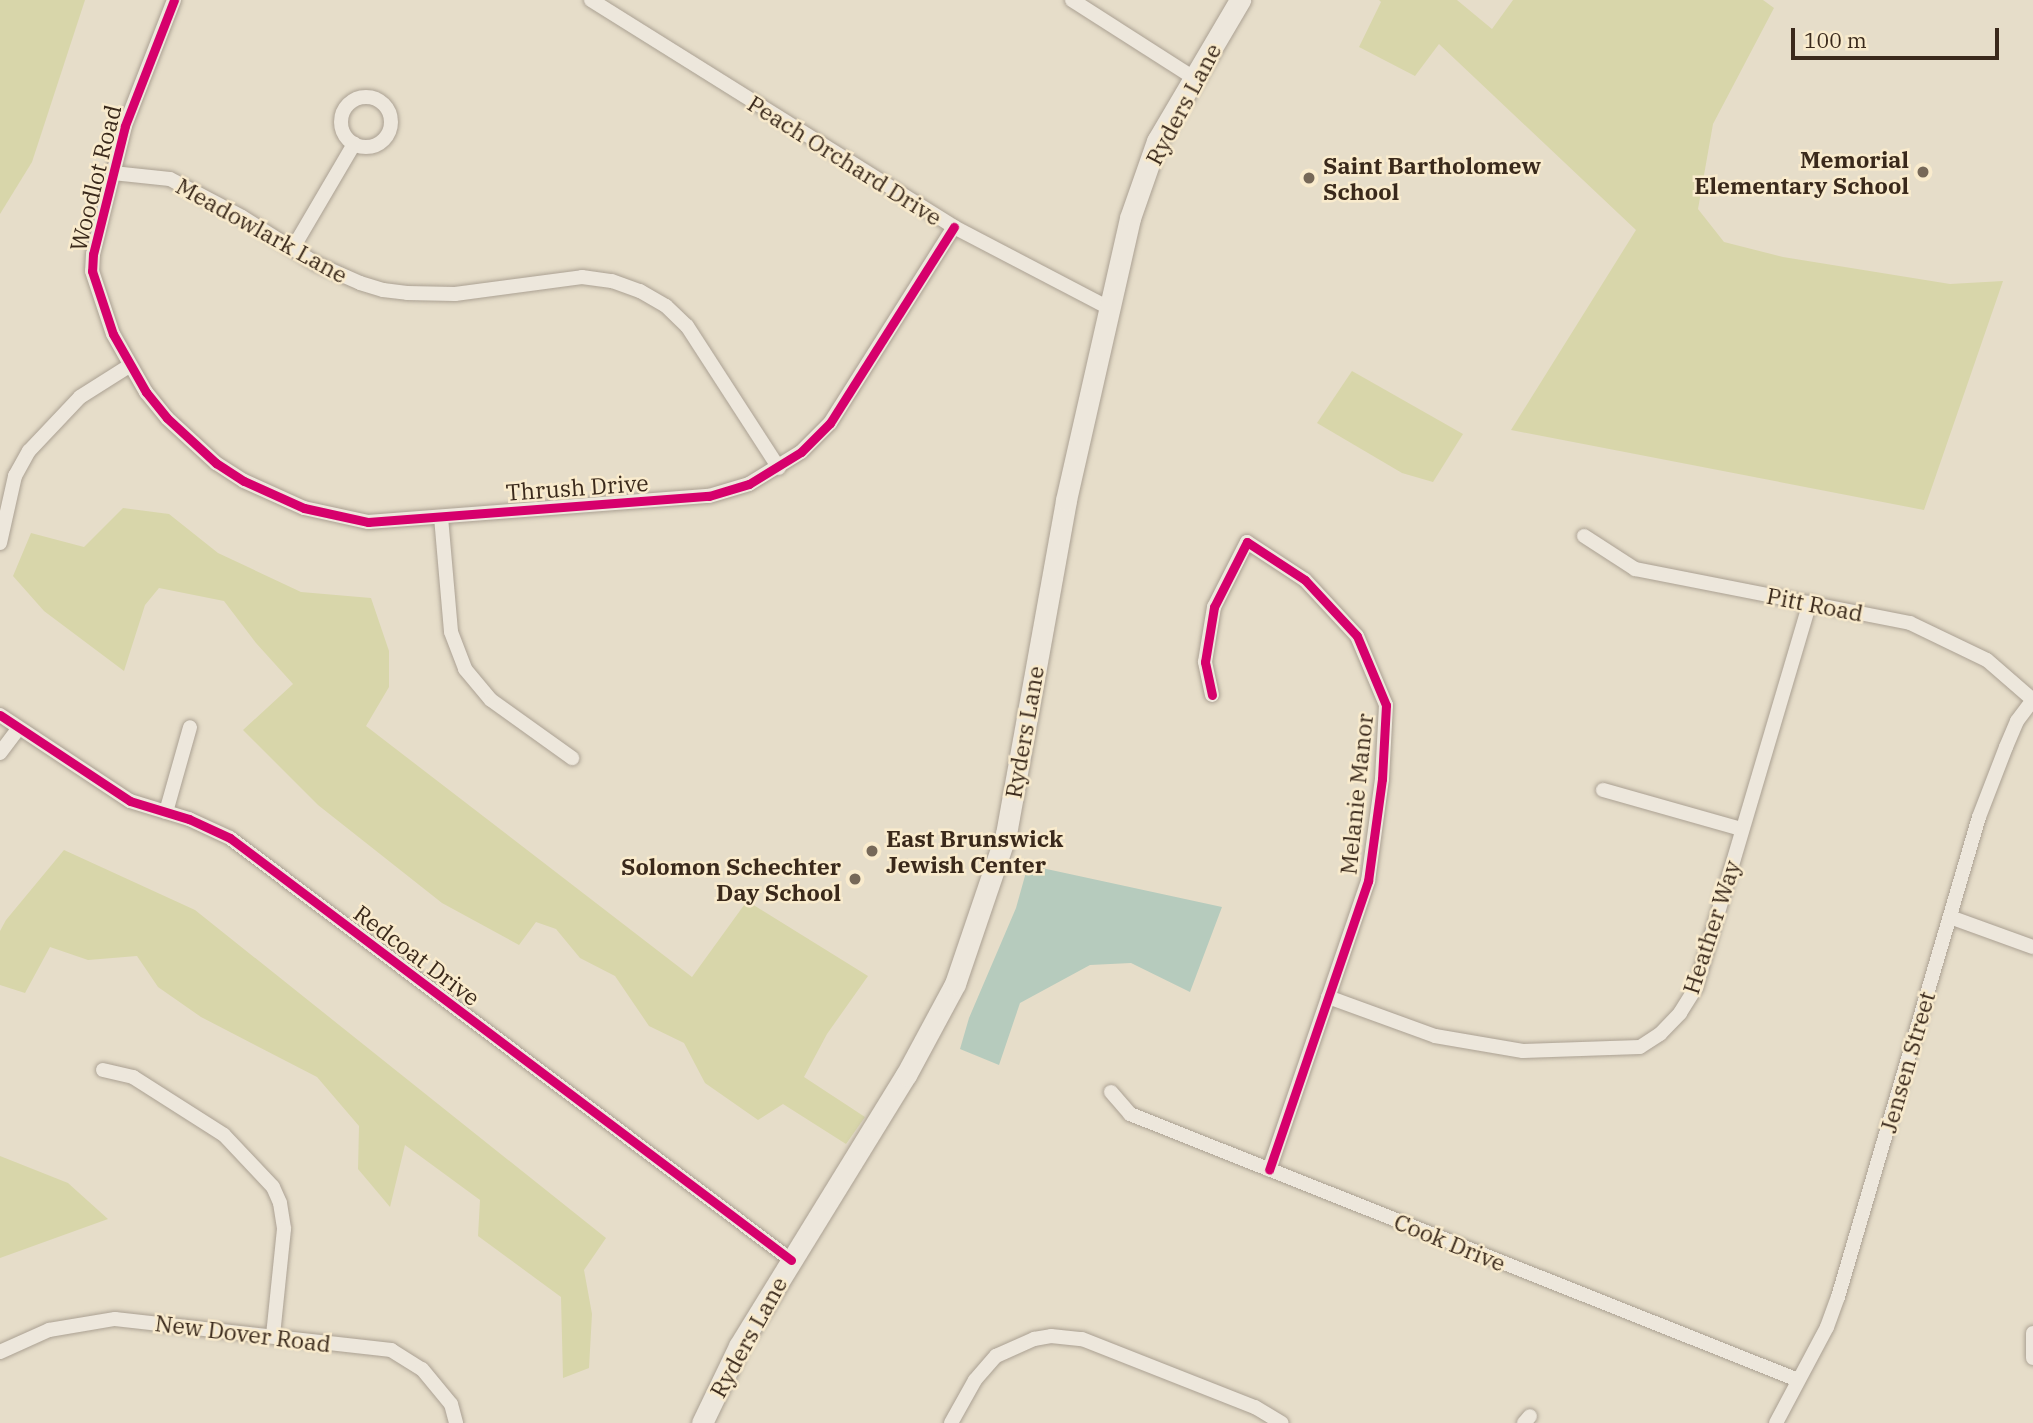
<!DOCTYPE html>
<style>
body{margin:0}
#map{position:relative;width:2033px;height:1423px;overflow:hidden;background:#e6ddc9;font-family:"IBM Plex Serif",serif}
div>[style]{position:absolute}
.green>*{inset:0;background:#d8d6aa}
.water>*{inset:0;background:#b6cbbd}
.roads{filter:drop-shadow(0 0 2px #aba193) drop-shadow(0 0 2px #aba193)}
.street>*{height:14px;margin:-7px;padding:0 7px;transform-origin:7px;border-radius:7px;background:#ede7dc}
.street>.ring{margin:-7px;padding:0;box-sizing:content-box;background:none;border:14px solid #ede7dc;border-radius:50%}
.secondary>*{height:21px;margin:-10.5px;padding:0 10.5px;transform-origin:10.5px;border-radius:10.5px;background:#ede7dc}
.cycleway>*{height:9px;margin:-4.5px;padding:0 4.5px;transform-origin:4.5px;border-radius:4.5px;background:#d6006c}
.dots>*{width:19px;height:19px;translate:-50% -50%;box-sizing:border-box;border:4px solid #f9ebcd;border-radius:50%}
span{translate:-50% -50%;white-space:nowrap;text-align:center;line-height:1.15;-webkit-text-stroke:5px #f9ebcd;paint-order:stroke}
.street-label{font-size:23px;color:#3a291b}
.poi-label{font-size:23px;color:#3a291b;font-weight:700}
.right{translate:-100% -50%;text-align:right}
.left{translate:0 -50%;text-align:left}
.scale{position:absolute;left:1791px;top:28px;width:208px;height:32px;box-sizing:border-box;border:4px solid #3a291b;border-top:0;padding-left:9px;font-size:21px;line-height:24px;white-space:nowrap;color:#3a291b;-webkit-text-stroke:5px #f9ebcd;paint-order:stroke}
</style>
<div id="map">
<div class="green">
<i style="clip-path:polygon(0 0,85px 0,32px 162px,0 214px)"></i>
<i style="clip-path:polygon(1379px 0,1457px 0,1492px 29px,1513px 0,1763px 0,1774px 8px,1713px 124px,1698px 209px,1724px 242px,1783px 257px,1950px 284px,2003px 281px,1924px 510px,1511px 430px,1636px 230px,1439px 44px,1415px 76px,1359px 47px,1381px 2px)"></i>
<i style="clip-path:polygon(1352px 371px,1463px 434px,1433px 482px,1402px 473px,1317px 423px)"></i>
<i style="clip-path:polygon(123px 508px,169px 514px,218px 553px,301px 592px,371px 598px,389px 651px,389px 687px,366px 726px,692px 977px,747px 901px,868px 976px,827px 1034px,804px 1077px,865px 1117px,846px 1144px,783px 1104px,758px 1120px,705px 1083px,684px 1043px,649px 1026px,615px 976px,580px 958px,556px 929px,536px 922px,519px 945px,442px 903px,318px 805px,243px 730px,293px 684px,256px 643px,224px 601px,159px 588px,145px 605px,124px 671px,44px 611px,13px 576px,31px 533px,84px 547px)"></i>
<i style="clip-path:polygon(64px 850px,195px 910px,606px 1238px,584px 1270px,592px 1314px,589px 1368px,563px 1378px,561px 1297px,478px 1236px,480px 1200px,405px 1145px,390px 1207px,358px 1169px,359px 1126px,317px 1077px,201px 1017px,158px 987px,137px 956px,88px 960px,50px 947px,25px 993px,0 985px,0 931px,6px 920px)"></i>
<i style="clip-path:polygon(0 1156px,68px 1183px,108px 1219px,0 1258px)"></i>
</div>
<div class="water">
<i style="clip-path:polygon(1028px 865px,1222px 907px,1190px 992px,1131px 963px,1090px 965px,1020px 1003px,999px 1065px,960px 1049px,969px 1018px,1016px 908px)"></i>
</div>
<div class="roads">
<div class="street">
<i style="left:174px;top:0;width:135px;rotate:111.3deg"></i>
<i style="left:125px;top:126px;width:132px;rotate:104deg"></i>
<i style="left:93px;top:254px;width:17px;rotate:93deg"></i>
<i style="left:92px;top:271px;width:66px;rotate:71.6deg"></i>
<i style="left:113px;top:334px;width:67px;rotate:60.4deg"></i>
<i style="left:146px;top:392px;width:33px;rotate:51deg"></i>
<i style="left:167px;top:418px;width:67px;rotate:42.6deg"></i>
<i style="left:216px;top:463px;width:33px;rotate:33deg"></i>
<i style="left:244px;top:481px;width:66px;rotate:24.2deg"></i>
<i style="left:304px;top:508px;width:66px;rotate:12.3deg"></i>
<i style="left:368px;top:522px;width:342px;rotate:-4.4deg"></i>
<i style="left:709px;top:496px;width:42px;rotate:-16.7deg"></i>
<i style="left:749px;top:484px;width:61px;rotate:-31.6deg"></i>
<i style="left:801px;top:452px;width:41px;rotate:-45deg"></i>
<i style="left:830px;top:423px;width:232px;rotate:-57.7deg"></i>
<i style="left:591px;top:0;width:428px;rotate:32deg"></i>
<i style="left:954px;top:227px;width:173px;rotate:27.6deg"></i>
<i style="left:1072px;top:0;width:145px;rotate:32.6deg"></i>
<i class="ring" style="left:341px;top:97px;width:36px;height:36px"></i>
<i style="left:113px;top:173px;width:57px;rotate:6deg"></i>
<i style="left:170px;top:179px;width:81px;rotate:27.8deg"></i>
<i style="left:242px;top:217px;width:89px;rotate:32.1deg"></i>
<i style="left:317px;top:264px;width:47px;rotate:23.8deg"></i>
<i style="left:360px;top:283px;width:24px;rotate:17deg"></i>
<i style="left:383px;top:290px;width:24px;rotate:7deg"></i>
<i style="left:407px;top:293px;width:48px;rotate:1.2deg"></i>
<i style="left:455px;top:294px;width:128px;rotate:-7.6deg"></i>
<i style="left:582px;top:277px;width:30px;rotate:8deg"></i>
<i style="left:612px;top:281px;width:30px;rotate:20deg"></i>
<i style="left:640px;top:291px;width:30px;rotate:30deg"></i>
<i style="left:666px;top:306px;width:29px;rotate:44deg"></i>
<i style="left:687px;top:326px;width:169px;rotate:57.1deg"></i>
<i style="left:293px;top:248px;width:121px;rotate:-59.6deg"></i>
<i style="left:441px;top:517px;width:115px;rotate:85deg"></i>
<i style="left:451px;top:632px;width:40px;rotate:69deg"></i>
<i style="left:465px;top:669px;width:40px;rotate:50deg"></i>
<i style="left:491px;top:700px;width:100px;rotate:35.6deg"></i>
<i style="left:1584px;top:536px;width:61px;rotate:32.9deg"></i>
<i style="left:1635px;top:569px;width:280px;rotate:11.1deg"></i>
<i style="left:1910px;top:623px;width:85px;rotate:25.7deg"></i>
<i style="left:1987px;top:660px;width:61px;rotate:41deg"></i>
<i style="left:0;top:543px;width:69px;rotate:-77.4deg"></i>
<i style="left:15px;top:476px;width:29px;rotate:-61deg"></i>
<i style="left:29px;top:451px;width:74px;rotate:-46.6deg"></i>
<i style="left:80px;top:397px;width:58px;rotate:-32.3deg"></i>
<i style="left:1212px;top:695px;width:34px;rotate:-102deg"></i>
<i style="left:1205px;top:662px;width:56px;rotate:-80.7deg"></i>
<i style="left:1214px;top:607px;width:73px;rotate:-63.1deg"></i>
<i style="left:1247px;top:542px;width:69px;rotate:33.2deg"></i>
<i style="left:1305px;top:580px;width:76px;rotate:47.1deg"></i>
<i style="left:1357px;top:636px;width:75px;rotate:67.2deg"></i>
<i style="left:1386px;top:705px;width:74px;rotate:93.1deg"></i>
<i style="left:1382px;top:779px;width:103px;rotate:97.8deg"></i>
<i style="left:1368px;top:881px;width:305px;rotate:108.9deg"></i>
<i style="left:0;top:715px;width:156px;rotate:33.5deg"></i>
<i style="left:130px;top:801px;width:62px;rotate:17deg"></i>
<i style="left:189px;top:819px;width:45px;rotate:24.9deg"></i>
<i style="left:230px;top:838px;width:702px;rotate:36.95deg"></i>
<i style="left:0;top:753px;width:31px;rotate:-53deg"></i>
<i style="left:1603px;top:790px;width:143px;rotate:15.8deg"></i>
<i style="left:166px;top:812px;width:88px;rotate:-74.2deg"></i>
<i style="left:1950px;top:917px;width:88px;rotate:19.9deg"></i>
<i style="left:1328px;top:997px;width:114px;rotate:20deg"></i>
<i style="left:1435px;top:1036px;width:89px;rotate:9.7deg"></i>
<i style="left:1523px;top:1051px;width:117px;rotate:-2deg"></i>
<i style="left:1640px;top:1047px;width:24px;rotate:-33deg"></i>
<i style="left:1660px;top:1034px;width:29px;rotate:-46deg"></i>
<i style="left:1680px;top:1013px;width:31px;rotate:-58deg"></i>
<i style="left:1696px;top:987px;width:401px;rotate:-73.5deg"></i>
<i style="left:103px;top:1070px;width:31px;rotate:13deg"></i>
<i style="left:133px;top:1077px;width:108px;rotate:32.5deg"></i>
<i style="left:224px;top:1135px;width:71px;rotate:46.7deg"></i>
<i style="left:273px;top:1187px;width:17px;rotate:66deg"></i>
<i style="left:280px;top:1203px;width:26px;rotate:81deg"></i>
<i style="left:284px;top:1229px;width:108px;rotate:95.9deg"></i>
<i style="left:1111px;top:1092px;width:29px;rotate:49deg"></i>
<i style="left:1130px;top:1114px;width:719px;rotate:21.71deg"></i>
<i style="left:2033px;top:1333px;width:25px;rotate:90deg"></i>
<i style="left:0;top:1352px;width:54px;rotate:-24.2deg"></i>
<i style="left:49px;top:1330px;width:67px;rotate:-9.5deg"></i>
<i style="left:115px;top:1319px;width:278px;rotate:6.4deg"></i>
<i style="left:391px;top:1350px;width:36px;rotate:32deg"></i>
<i style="left:422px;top:1369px;width:45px;rotate:50.4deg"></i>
<i style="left:451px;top:1404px;width:20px;rotate:75deg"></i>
<i style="left:951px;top:1423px;width:49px;rotate:-60.8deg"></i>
<i style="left:975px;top:1380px;width:32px;rotate:-49deg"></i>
<i style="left:996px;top:1356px;width:42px;rotate:-24.1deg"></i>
<i style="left:1034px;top:1339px;width:17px;rotate:-10deg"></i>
<i style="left:1051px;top:1336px;width:31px;rotate:6deg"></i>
<i style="left:1082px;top:1339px;width:186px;rotate:21.5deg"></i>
<i style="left:1255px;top:1407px;width:31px;rotate:31deg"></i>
<i style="left:1524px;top:1423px;width:9px;rotate:-49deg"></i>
<i style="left:1776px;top:1423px;width:109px;rotate:-62deg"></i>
<i style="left:1827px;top:1327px;width:32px;rotate:-70deg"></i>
<i style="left:1838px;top:1297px;width:500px;rotate:-73.63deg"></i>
<i style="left:1979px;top:817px;width:75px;rotate:-68.9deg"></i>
<i style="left:2006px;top:747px;width:28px;rotate:-67deg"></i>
<i style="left:2017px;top:721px;width:26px;rotate:-53deg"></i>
</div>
<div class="secondary">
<i style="left:702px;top:1423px;width:85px;rotate:-64.3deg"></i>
<i style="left:739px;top:1346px;width:318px;rotate:-58.4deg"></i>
<i style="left:906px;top:1075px;width:103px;rotate:-61.7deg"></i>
<i style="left:955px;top:984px;width:158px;rotate:-71.2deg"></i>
<i style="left:1006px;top:834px;width:339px;rotate:-79.8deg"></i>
<i style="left:1066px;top:500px;width:289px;rotate:-77.2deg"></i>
<i style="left:1130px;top:218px;width:82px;rotate:-70.7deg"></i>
<i style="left:1157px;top:141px;width:164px;rotate:-59.5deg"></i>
</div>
</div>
<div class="cycleway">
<i style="left:174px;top:0;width:135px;rotate:111.3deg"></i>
<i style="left:125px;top:126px;width:132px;rotate:104deg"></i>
<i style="left:93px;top:254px;width:17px;rotate:93deg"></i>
<i style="left:92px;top:271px;width:66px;rotate:71.6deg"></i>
<i style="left:113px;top:334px;width:67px;rotate:60.4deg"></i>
<i style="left:146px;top:392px;width:33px;rotate:51deg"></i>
<i style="left:167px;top:418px;width:67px;rotate:42.6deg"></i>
<i style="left:216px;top:463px;width:33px;rotate:33deg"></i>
<i style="left:244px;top:481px;width:66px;rotate:24.2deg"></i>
<i style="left:304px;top:508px;width:66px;rotate:12.3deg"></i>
<i style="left:368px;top:522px;width:342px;rotate:-4.4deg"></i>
<i style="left:709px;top:496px;width:42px;rotate:-16.7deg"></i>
<i style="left:749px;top:484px;width:61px;rotate:-31.6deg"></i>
<i style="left:801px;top:452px;width:41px;rotate:-45deg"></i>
<i style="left:830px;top:423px;width:232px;rotate:-57.7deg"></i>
<i style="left:1212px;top:695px;width:34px;rotate:-102deg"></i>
<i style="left:1205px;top:662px;width:56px;rotate:-80.7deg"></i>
<i style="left:1214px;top:607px;width:73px;rotate:-63.1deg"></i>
<i style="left:1247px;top:542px;width:69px;rotate:33.2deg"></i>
<i style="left:1305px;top:580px;width:76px;rotate:47.1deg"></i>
<i style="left:1357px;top:636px;width:75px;rotate:67.2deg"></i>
<i style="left:1386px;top:705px;width:74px;rotate:93.1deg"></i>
<i style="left:1382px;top:779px;width:103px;rotate:97.8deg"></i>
<i style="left:1368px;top:881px;width:305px;rotate:108.9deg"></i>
<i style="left:0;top:715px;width:156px;rotate:33.5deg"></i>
<i style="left:130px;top:801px;width:62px;rotate:17deg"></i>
<i style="left:189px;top:819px;width:45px;rotate:24.9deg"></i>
<i style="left:230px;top:838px;width:702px;rotate:36.95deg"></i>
</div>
<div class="dots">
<i style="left:1923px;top:172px;background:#766858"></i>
<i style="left:1309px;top:178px;background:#766858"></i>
<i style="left:872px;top:851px;background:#766858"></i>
<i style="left:855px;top:879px;background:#766858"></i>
</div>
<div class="street-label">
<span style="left:1183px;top:104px;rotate:-62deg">Ryders Lane</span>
<span style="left:845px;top:160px;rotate:32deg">Peach Orchard Drive</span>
<span style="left:95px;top:178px;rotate:-76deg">Woodlot Road</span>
<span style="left:262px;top:230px;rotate:29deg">Meadowlark Lane</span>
<span style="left:577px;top:487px;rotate:-4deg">Thrush Drive</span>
<span style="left:1815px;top:604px;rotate:11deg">Pitt Road</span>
<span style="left:1024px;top:732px;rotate:-80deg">Ryders Lane</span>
<span style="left:1356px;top:794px;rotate:-84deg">Melanie Manor</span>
<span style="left:1711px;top:927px;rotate:-72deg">Heather Way</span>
<span style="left:417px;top:955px;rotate:37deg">Redcoat Drive</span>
<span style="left:1907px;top:1062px;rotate:-74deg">Jensen Street</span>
<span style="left:1450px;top:1242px;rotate:22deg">Cook Drive</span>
<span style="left:243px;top:1333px;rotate:7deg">New Dover Road</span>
<span style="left:748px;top:1337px;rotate:-61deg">Ryders Lane</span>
</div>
<div class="poi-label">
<span class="right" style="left:1909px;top:172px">Memorial<br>Elementary School</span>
<span class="left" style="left:1323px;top:178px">Saint Bartholomew<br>School</span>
<span class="left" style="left:886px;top:851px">East Brunswick<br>Jewish Center</span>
<span class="right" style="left:841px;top:879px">Solomon Schechter<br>Day School</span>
</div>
<div class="scale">100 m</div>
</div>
